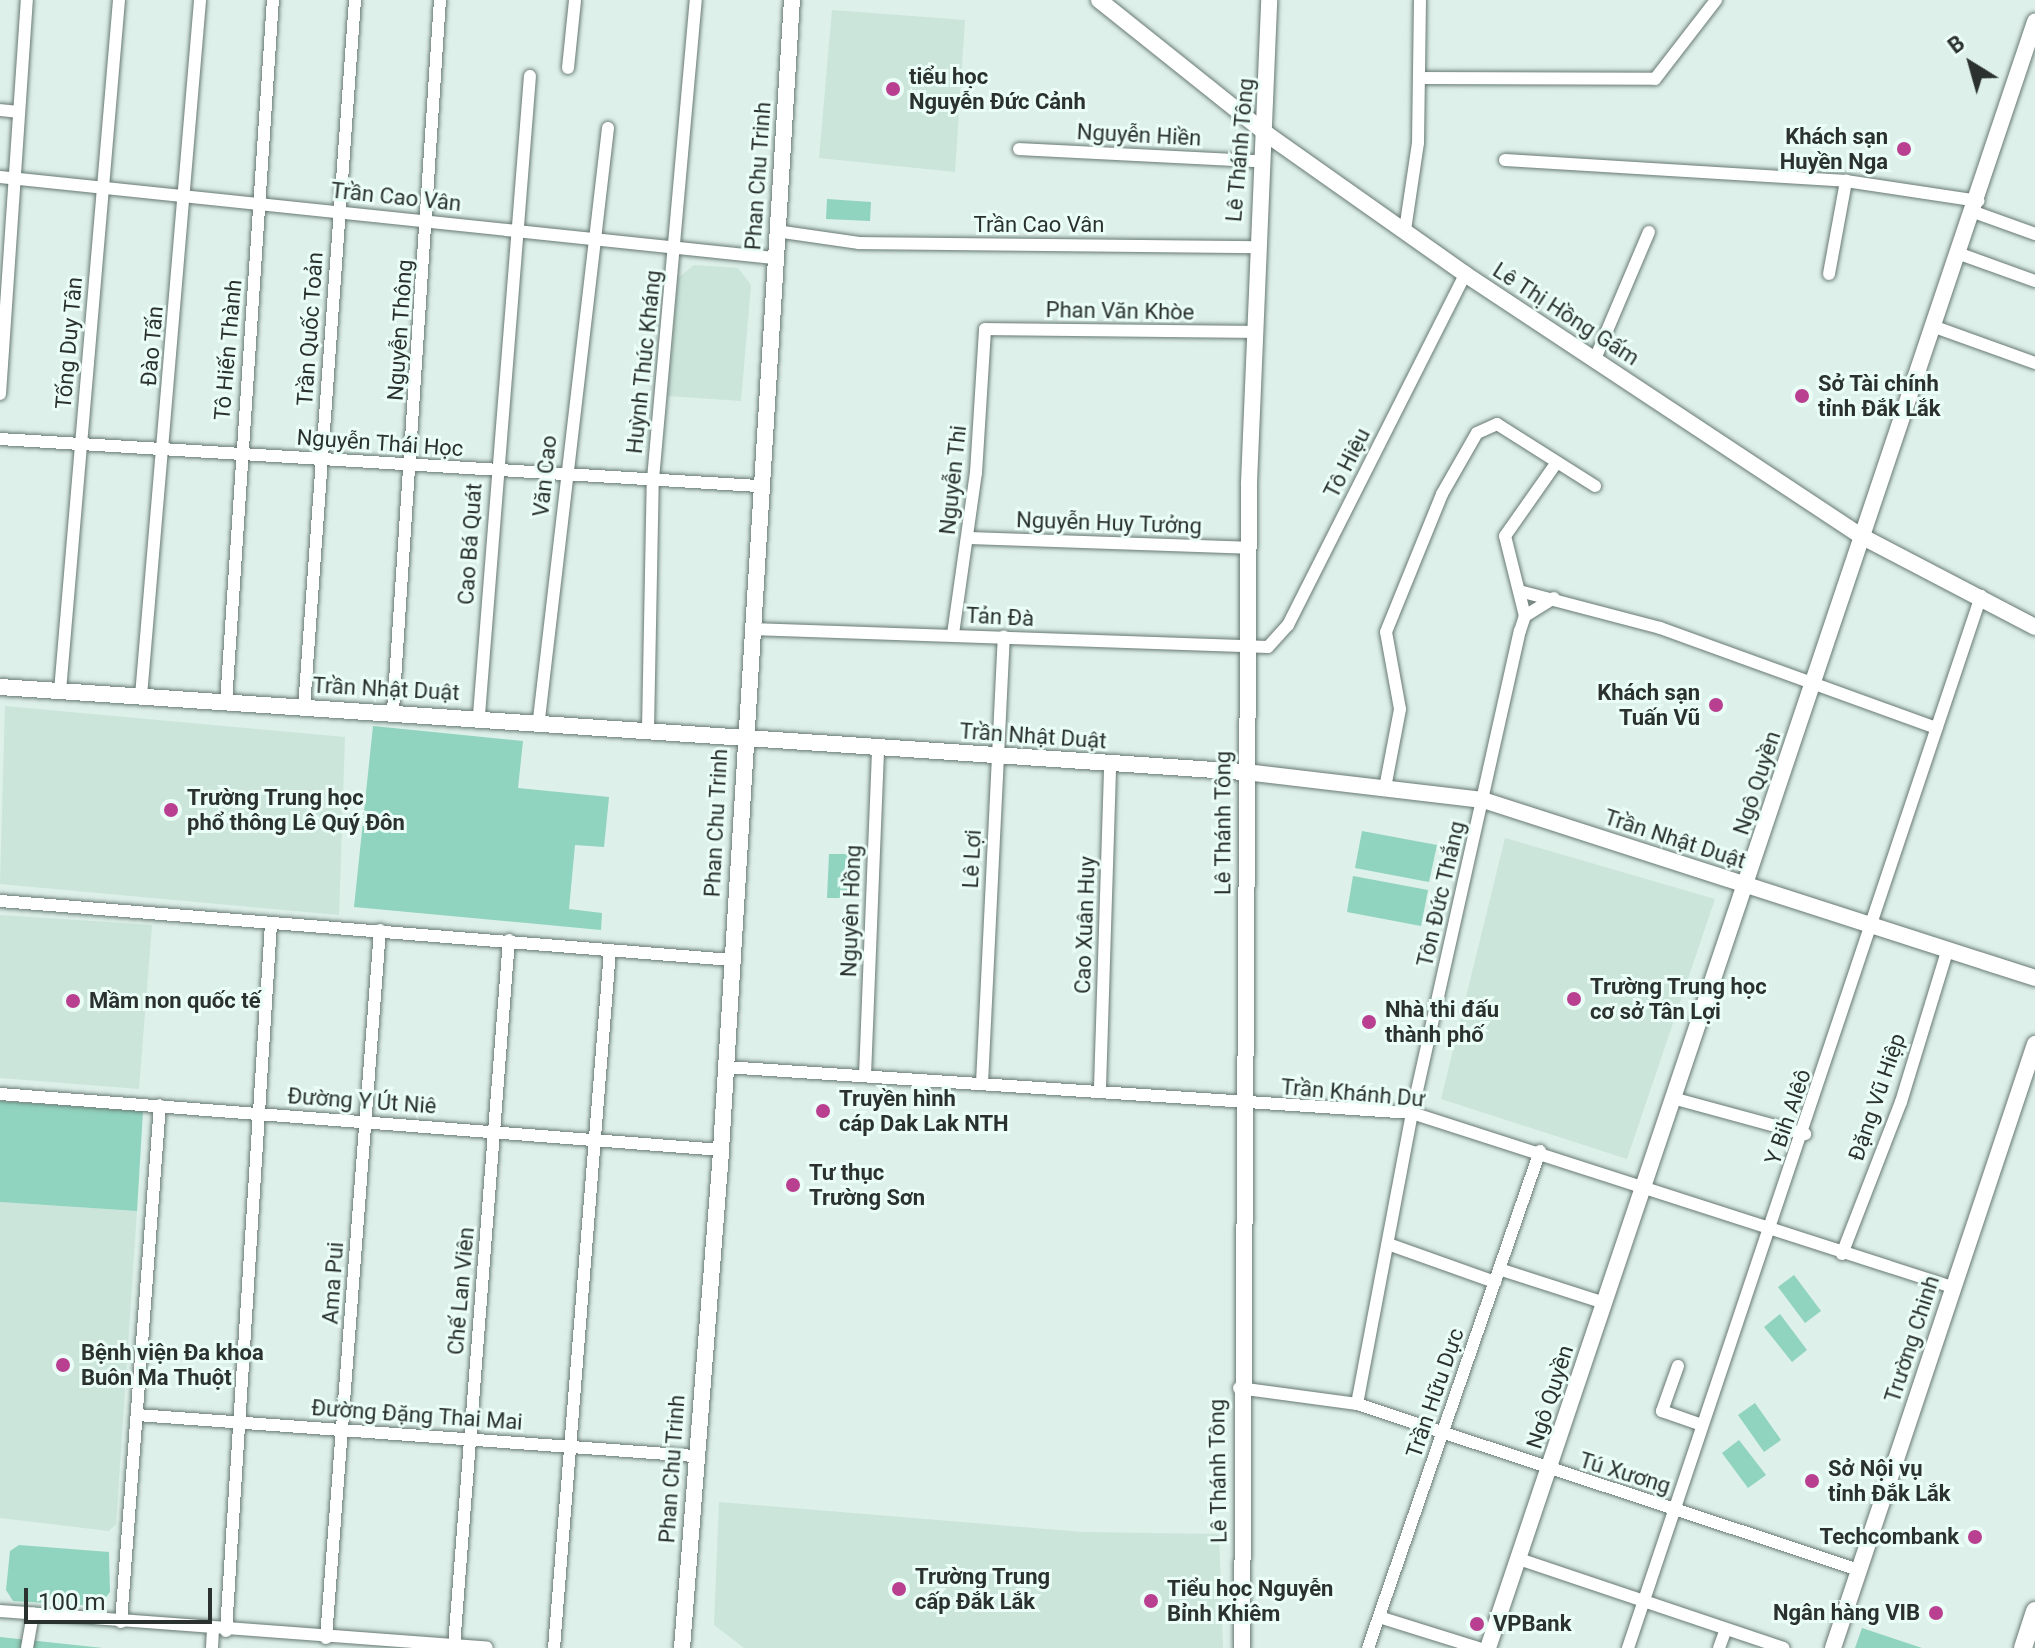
<!DOCTYPE html>
<meta charset="utf-8">
<style>
body{margin:0}
#map{position:relative;width:2035px;height:1648px;overflow:hidden;background:#ddf0e9;font-family:Roboto,sans-serif}
div>[style]{position:absolute}
.built>*{inset:0;background:#cbe5db}
.green>*{inset:0;background:#90d3be}
.roads{filter:drop-shadow(0 0 2px #687973) drop-shadow(0 0 2px #687973)}
.street>*{height:12px;margin:-6px;padding:0 6px;transform-origin:6px;border-radius:6px;background:#fff}
.secondary>*{height:16px;margin:-8px;padding:0 8px;transform-origin:8px;border-radius:8px;background:#fff}
.primary>*{height:18px;margin:-9px;padding:0 9px;transform-origin:9px;border-radius:9px;background:#fff}
.dots>*{width:22px;height:22px;translate:-50% -50%;box-sizing:border-box;border:4px solid #eafdf6;border-radius:50%}
span{translate:-50% -50%;white-space:nowrap;text-align:center;line-height:1.15;-webkit-text-stroke:6px #eafdf6;paint-order:stroke}
.poi-label{font-size:22px;color:#2a312f;font-weight:700}
.left{translate:0 -50%;text-align:left}
.right{translate:-100% -50%;text-align:right}
.street-label{font-size:22px;color:#2a312f}
.north{position:absolute;left:1931px;top:24px;width:80px;height:80px;-webkit-text-stroke:6px #eafdf6;paint-order:stroke;rotate:323deg;font-size:22px;font-weight:700;line-height:32px;text-align:center;color:#2a312f}
.north::after{content:'';display:block;margin:auto;width:28px;height:36px;background:#2a312f;clip-path:polygon(50% 0,100% 100%,50% 72%,0 100%)}
.scale{position:absolute;left:24px;top:1588px;width:188px;height:36px;box-sizing:border-box;border:4px solid #2a312f;border-top:0;padding-left:10px;font-size:24px;line-height:28px;white-space:nowrap;color:#2a312f;-webkit-text-stroke:6px #eafdf6;paint-order:stroke}
</style>
<div id="map">
<div class="built">
<i style="clip-path:polygon(832px 10px,965px 20px,955px 172px,819px 158px)"></i>
<i style="clip-path:polygon(694px 265px,738px 268px,751px 285px,741px 401px,668px 396px,678px 278px)"></i>
<i style="clip-path:polygon(5px 706px,345px 737px,339px 915px,0 884px)"></i>
<i style="clip-path:polygon(1505px 838px,1715px 899px,1627px 1159px,1441px 1099px)"></i>
<i style="clip-path:polygon(0 915px,152px 925px,139px 1089px,0 1078px)"></i>
<i style="clip-path:polygon(0 1202px,137px 1211px,116px 1524px,109px 1531px,0 1518px)"></i>
<i style="clip-path:polygon(719px 1502px,1083px 1532px,1219px 1534px,1223px 1648px,744px 1648px,714px 1625px)"></i>
</div>
<div class="green">
<i style="clip-path:polygon(827px 199px,871px 202px,870px 221px,826px 219px)"></i>
<i style="clip-path:polygon(373px 726px,523px 741px,518px 788px,609px 797px,604px 847px,575px 845px,569px 909px,602px 913px,601px 930px,354px 907px)"></i>
<i style="clip-path:polygon(1362px 831px,1437px 845px,1429px 882px,1355px 868px)"></i>
<i style="clip-path:polygon(829px 854px,850px 854px,848px 898px,827px 898px)"></i>
<i style="clip-path:polygon(1353px 876px,1428px 890px,1421px 926px,1347px 912px)"></i>
<i style="clip-path:polygon(0 1101px,143px 1111px,137px 1211px,0 1202px)"></i>
<i style="clip-path:polygon(1794px 1275px,1821px 1311px,1805px 1323px,1778px 1287px)"></i>
<i style="clip-path:polygon(1780px 1314px,1807px 1350px,1792px 1362px,1764px 1327px)"></i>
<i style="clip-path:polygon(1755px 1403px,1781px 1440px,1764px 1452px,1738px 1415px)"></i>
<i style="clip-path:polygon(1739px 1440px,1766px 1475px,1748px 1488px,1722px 1453px)"></i>
<i style="clip-path:polygon(19px 1545px,109px 1552px,110px 1592px,99px 1606px,13px 1601px,6px 1590px,10px 1551px)"></i>
<i style="clip-path:polygon(1862px 1628px,1922px 1648px,1855px 1648px)"></i>
<i style="clip-path:polygon(0 1637px,103px 1648px,0 1648px)"></i>
</div>
<div class="roads">
<div class="street">
<i style="left:568px;top:68px;width:68px;rotate:-84.1deg"></i>
<i style="left:1419px;top:78px;width:236px;rotate:0.2deg"></i>
<i style="left:1655px;top:79px;width:100px;rotate:-52.3deg"></i>
<i style="left:0;top:110px;width:18px;rotate:6deg"></i>
<i style="left:1019px;top:149px;width:239px;rotate:2.9deg"></i>
<i style="left:1505px;top:160px;width:342px;rotate:3.5deg"></i>
<i style="left:1846px;top:181px;width:134px;rotate:8.6deg"></i>
<i style="left:0;top:177px;width:778px;rotate:5.97deg"></i>
<i style="left:1974px;top:212px;width:65px;rotate:19.8deg"></i>
<i style="left:1405px;top:230px;width:88px;rotate:-81.5deg"></i>
<i style="left:1418px;top:143px;width:143px;rotate:-89.2deg"></i>
<i style="left:776px;top:231px;width:84px;rotate:8.2deg"></i>
<i style="left:859px;top:243px;width:396px;rotate:0.6deg"></i>
<i style="left:1960px;top:254px;width:80px;rotate:19.8deg"></i>
<i style="left:1829px;top:274px;width:95px;rotate:-79.6deg"></i>
<i style="left:1935px;top:327px;width:106px;rotate:19.8deg"></i>
<i style="left:1595px;top:359px;width:138px;rotate:-67deg"></i>
<i style="left:0;top:394px;width:395px;rotate:-86.1deg"></i>
<i style="left:0;top:439px;width:758px;rotate:3.55deg"></i>
<i style="left:968px;top:538px;width:281px;rotate:2deg"></i>
<i style="left:1523px;top:592px;width:142px;rotate:14.7deg"></i>
<i style="left:1660px;top:628px;width:294px;rotate:19.9deg"></i>
<i style="left:1525px;top:616px;width:82px;rotate:-104deg"></i>
<i style="left:1505px;top:536px;width:90px;rotate:-54.9deg"></i>
<i style="left:751px;top:629px;width:517px;rotate:1.99deg"></i>
<i style="left:1268px;top:647px;width:30px;rotate:-48deg"></i>
<i style="left:1288px;top:625px;width:393px;rotate:-63.2deg"></i>
<i style="left:953px;top:634px;width:163px;rotate:-81.9deg"></i>
<i style="left:976px;top:473px;width:144px;rotate:-86.4deg"></i>
<i style="left:985px;top:329px;width:269px;rotate:0.6deg"></i>
<i style="left:60px;top:691px;width:694px;rotate:-85.12deg"></i>
<i style="left:141px;top:696px;width:698px;rotate:-85.15deg"></i>
<i style="left:226px;top:703px;width:705px;rotate:-86.18deg"></i>
<i style="left:304px;top:708px;width:710px;rotate:-85.88deg"></i>
<i style="left:393px;top:711px;width:713px;rotate:-86.22deg"></i>
<i style="left:479px;top:715px;width:641px;rotate:-85.44deg"></i>
<i style="left:539px;top:719px;width:595px;rotate:-83.34deg"></i>
<i style="left:648px;top:729px;width:250px;rotate:-88.9deg"></i>
<i style="left:653px;top:479px;width:481px;rotate:-84.9deg"></i>
<i style="left:1385px;top:788px;width:80px;rotate:-79.2deg"></i>
<i style="left:1400px;top:709px;width:78px;rotate:-100.3deg"></i>
<i style="left:1386px;top:632px;width:149px;rotate:-67.9deg"></i>
<i style="left:1442px;top:494px;width:70px;rotate:-60.2deg"></i>
<i style="left:1477px;top:433px;width:22px;rotate:-24deg"></i>
<i style="left:1497px;top:424px;width:116px;rotate:32.3deg"></i>
<i style="left:0;top:901px;width:734px;rotate:4.61deg"></i>
<i style="left:725px;top:1067px;width:689px;rotate:3.83deg"></i>
<i style="left:1412px;top:1113px;width:567px;rotate:17.86deg"></i>
<i style="left:865px;top:1075px;width:327px;rotate:-87.7deg"></i>
<i style="left:982px;top:1083px;width:447px;rotate:-87.2deg"></i>
<i style="left:1100px;top:1088px;width:324px;rotate:-88.2deg"></i>
<i style="left:0;top:1094px;width:723px;rotate:4.44deg"></i>
<i style="left:1676px;top:1099px;width:134px;rotate:15.2deg"></i>
<i style="left:1388px;top:1244px;width:114px;rotate:19.6deg"></i>
<i style="left:1842px;top:1254px;width:163px;rotate:-68.8deg"></i>
<i style="left:1901px;top:1102px;width:157px;rotate:-73deg"></i>
<i style="left:1499px;top:1269px;width:110px;rotate:17.9deg"></i>
<i style="left:1678px;top:1366px;width:48px;rotate:109.6deg"></i>
<i style="left:1662px;top:1411px;width:42px;rotate:19.3deg"></i>
<i style="left:1239px;top:1388px;width:119px;rotate:7.7deg"></i>
<i style="left:1357px;top:1404px;width:529px;rotate:18.3deg"></i>
<i style="left:1357px;top:1404px;width:296px;rotate:-79.3deg"></i>
<i style="left:1412px;top:1113px;width:494px;rotate:-77.4deg"></i>
<i style="left:1520px;top:631px;width:16px;rotate:-72deg"></i>
<i style="left:1525px;top:616px;width:34px;rotate:-32deg"></i>
<i style="left:137px;top:1415px;width:559px;rotate:4.21deg"></i>
<i style="left:1519px;top:1559px;width:279px;rotate:18.6deg"></i>
<i style="left:0;top:1611px;width:488px;rotate:4.3deg"></i>
<i style="left:1379px;top:1617px;width:104px;rotate:17.4deg"></i>
<i style="left:121px;top:1622px;width:518px;rotate:-85.69deg"></i>
<i style="left:226px;top:1631px;width:709px;rotate:-86.36deg"></i>
<i style="left:326px;top:1638px;width:710px;rotate:-85.64deg"></i>
<i style="left:454px;top:1646px;width:708px;rotate:-85.55deg"></i>
<i style="left:27px;top:1648px;width:35px;rotate:-80deg"></i>
<i style="left:212px;top:1648px;width:18px;rotate:-87deg"></i>
<i style="left:554px;top:1648px;width:699px;rotate:-85.41deg"></i>
<i style="left:1368px;top:1648px;width:526px;rotate:-70.91deg"></i>
<i style="left:1628px;top:1648px;width:1110px;rotate:-71.45deg"></i>
<i style="left:1719px;top:1648px;width:20px;rotate:-70deg"></i>
</div>
<div class="secondary">
<i style="left:1099px;top:0;width:216px;rotate:38.6deg"></i>
<i style="left:1268px;top:135px;width:241px;rotate:35.2deg"></i>
<i style="left:1465px;top:274px;width:477px;rotate:33.5deg"></i>
<i style="left:1863px;top:537px;width:194px;rotate:27.6deg"></i>
<i style="left:0;top:687px;width:1248px;rotate:3.91deg"></i>
<i style="left:1245px;top:772px;width:240px;rotate:6.7deg"></i>
<i style="left:1483px;top:800px;width:580px;rotate:17.87deg"></i>
<i style="left:682px;top:1648px;width:500px;rotate:-85.5deg"></i>
<i style="left:721px;top:1150px;width:1152px;rotate:-86.47deg"></i>
<i style="left:1242px;top:1648px;width:1165px;rotate:-89.66deg"></i>
<i style="left:1249px;top:483px;width:483px;rotate:-87.6deg"></i>
<i style="left:1488px;top:1648px;width:1716px;rotate:-71.41deg"></i>
<i style="left:1833px;top:1648px;width:637px;rotate:-71.51deg"></i>
</div>
<div class="primary">
<i style="left:2023px;top:1648px;width:39px;rotate:-72deg"></i>
</div>
</div>
<div class="dots">
<i style="left:893px;top:89px;background:#b93f91"></i>
<i style="left:1904px;top:149px;background:#b93f91"></i>
<i style="left:1802px;top:396px;background:#b93f91"></i>
<i style="left:1716px;top:705px;background:#b93f91"></i>
<i style="left:171px;top:810px;background:#b93f91"></i>
<i style="left:1574px;top:999px;background:#b93f91"></i>
<i style="left:73px;top:1001px;background:#b93f91"></i>
<i style="left:1369px;top:1022px;background:#b93f91"></i>
<i style="left:823px;top:1111px;background:#b93f91"></i>
<i style="left:793px;top:1185px;background:#b93f91"></i>
<i style="left:63px;top:1365px;background:#b93f91"></i>
<i style="left:1812px;top:1481px;background:#b93f91"></i>
<i style="left:1975px;top:1537px;background:#b93f91"></i>
<i style="left:899px;top:1589px;background:#b93f91"></i>
<i style="left:1151px;top:1601px;background:#b93f91"></i>
<i style="left:1936px;top:1613px;background:#b93f91"></i>
<i style="left:1477px;top:1624px;background:#b93f91"></i>
</div>
<div class="poi-label">
<span class="left" style="left:909px;top:89px">tiểu học<br>Nguyễn Đức Cảnh</span>
<span class="right" style="left:1888px;top:149px">Khách sạn<br>Huyền Nga</span>
<span class="left" style="left:1818px;top:396px">Sở Tài chính<br>tỉnh Đắk Lắk</span>
<span class="right" style="left:1700px;top:705px">Khách sạn<br>Tuấn Vũ</span>
<span class="left" style="left:187px;top:810px">Trường Trung học<br>phổ thông Lê Quý Đôn</span>
<span class="left" style="left:1590px;top:999px">Trường Trung học<br>cơ sở Tân Lợi</span>
<span class="left" style="left:89px;top:1001px">Mầm non quốc tế</span>
<span class="left" style="left:1385px;top:1022px">Nhà thi đấu<br>thành phố</span>
<span class="left" style="left:839px;top:1111px">Truyền hình<br>cáp Dak Lak NTH</span>
<span class="left" style="left:809px;top:1185px">Tư thục<br>Trường Sơn</span>
<span class="left" style="left:81px;top:1365px">Bệnh viện Đa khoa<br>Buôn Ma Thuột</span>
<span class="left" style="left:1828px;top:1481px">Sở Nội vụ<br>tỉnh Đắk Lắk</span>
<span class="right" style="left:1959px;top:1537px">Techcombank</span>
<span class="left" style="left:915px;top:1589px">Trường Trung<br>cấp Đắk Lắk</span>
<span class="left" style="left:1167px;top:1601px">Tiểu học Nguyễn<br>Bỉnh Khiêm</span>
<span class="right" style="left:1920px;top:1613px">Ngân hàng VIB</span>
<span class="left" style="left:1493px;top:1624px">VPBank</span>
</div>
<div class="street-label">
<span style="left:1139px;top:135px;rotate:3deg">Nguyễn Hiền</span>
<span style="left:1240px;top:150px;rotate:-85deg">Lê Thánh Tông</span>
<span style="left:758px;top:176px;rotate:-86deg">Phan Chu Trinh</span>
<span style="left:396px;top:197px;rotate:6deg">Trần Cao Vân</span>
<span style="left:1039px;top:225px">Trần Cao Vân</span>
<span style="left:1120px;top:311px;rotate:1deg">Phan Văn Khòe</span>
<span style="left:1566px;top:314px;rotate:33deg">Lê Thị Hồng Gấm</span>
<span style="left:310px;top:329px;rotate:-86deg">Trần Quốc Toản</span>
<span style="left:400px;top:330px;rotate:-86deg">Nguyễn Thông</span>
<span style="left:69px;top:343px;rotate:-85deg">Tống Duy Tân</span>
<span style="left:152px;top:346px;rotate:-85deg">Đào Tấn</span>
<span style="left:228px;top:350px;rotate:-85deg">Tô Hiến Thành</span>
<span style="left:644px;top:362px;rotate:-84deg">Huỳnh Thúc Kháng</span>
<span style="left:380px;top:443px;rotate:4deg">Nguyễn Thái Học</span>
<span style="left:1347px;top:463px;rotate:-63deg">Tô Hiệu</span>
<span style="left:545px;top:476px;rotate:-84deg">Văn Cao</span>
<span style="left:953px;top:480px;rotate:-84deg">Nguyễn Thi</span>
<span style="left:1109px;top:523px;rotate:2deg">Nguyễn Huy Tưởng</span>
<span style="left:470px;top:544px;rotate:-86deg">Cao Bá Quát</span>
<span style="left:1000px;top:617px;rotate:3deg">Tản Đà</span>
<span style="left:386px;top:689px;rotate:3deg">Trần Nhật Duật</span>
<span style="left:1033px;top:736px;rotate:4deg">Trần Nhật Duật</span>
<span style="left:1757px;top:783px;rotate:-72deg">Ngô Quyền</span>
<span style="left:716px;top:823px;rotate:-87deg">Phan Chu Trinh</span>
<span style="left:1223px;top:823px;rotate:-90deg">Lê Thánh Tông</span>
<span style="left:1675px;top:839px;rotate:18deg">Trần Nhật Duật</span>
<span style="left:972px;top:859px;rotate:-87deg">Lê Lợi</span>
<span style="left:1441px;top:894px;rotate:-77deg">Tôn Đức Thắng</span>
<span style="left:851px;top:911px;rotate:-88deg">Nguyên Hồng</span>
<span style="left:1085px;top:925px;rotate:-88deg">Cao Xuân Huy</span>
<span style="left:1353px;top:1093px;rotate:5deg">Trần Khánh Dư</span>
<span style="left:1877px;top:1097px;rotate:-71deg">Đặng Vũ Hiệp</span>
<span style="left:362px;top:1101px;rotate:4deg">Đường Y Út Niê</span>
<span style="left:1788px;top:1117px;rotate:-71deg">Y Bih Alêô</span>
<span style="left:333px;top:1283px;rotate:-86deg">Ama Pui</span>
<span style="left:461px;top:1291px;rotate:-85deg">Chế Lan Viên</span>
<span style="left:1912px;top:1339px;rotate:-72deg">Trường Chinh</span>
<span style="left:1435px;top:1393px;rotate:-71deg">Trần Hữu Dực</span>
<span style="left:1550px;top:1397px;rotate:-72deg">Ngô Quyền</span>
<span style="left:417px;top:1415px;rotate:4deg">Đường Đặng Thai Mai</span>
<span style="left:672px;top:1469px;rotate:-86deg">Phan Chu Trinh</span>
<span style="left:1218px;top:1471px;rotate:-91deg">Lê Thánh Tông</span>
<span style="left:1625px;top:1473px;rotate:17deg">Tú Xương</span>
</div>
<div class="north">B</div>
<div class="scale">100 m</div>
</div>
